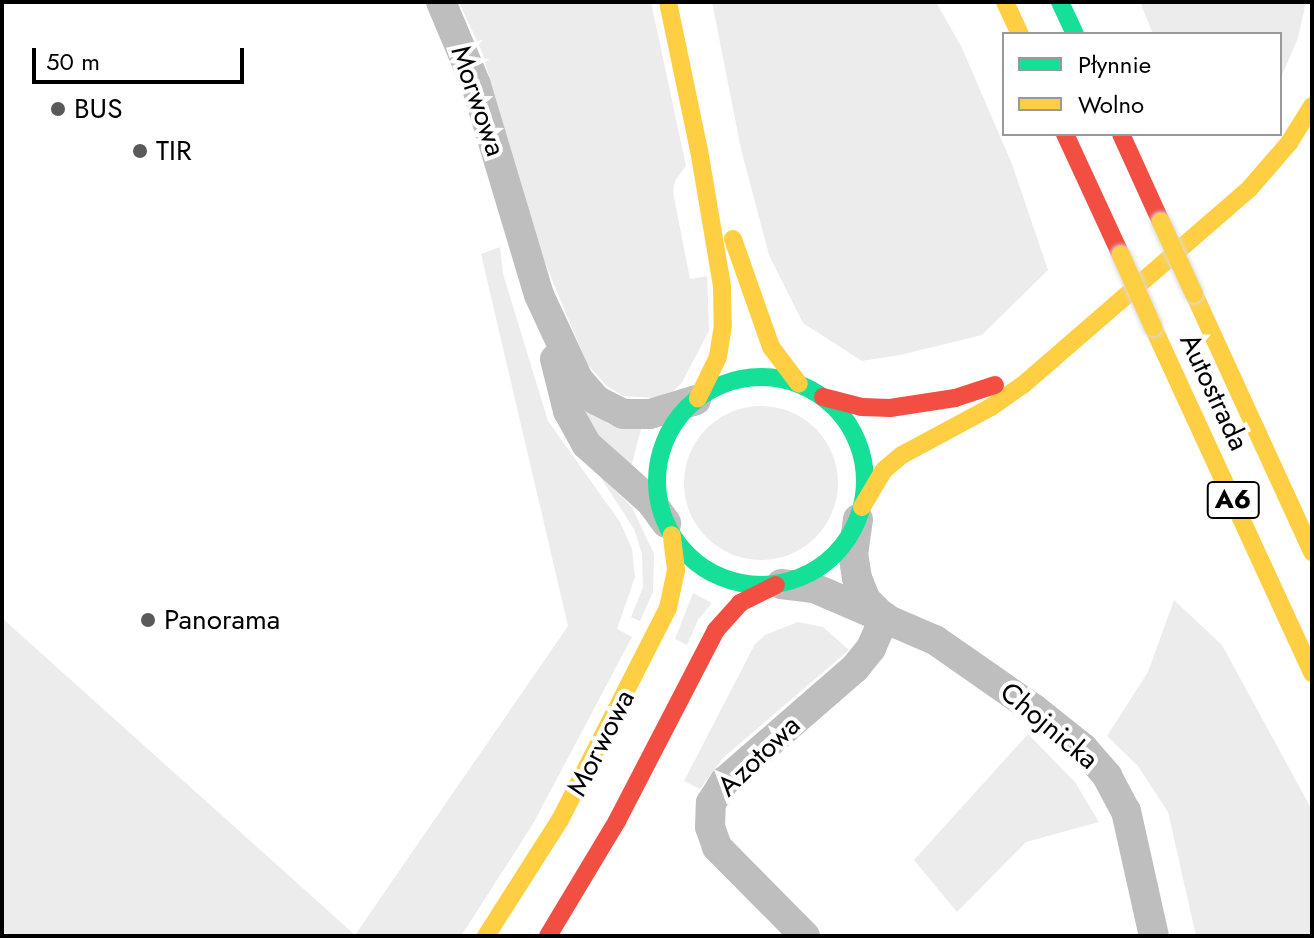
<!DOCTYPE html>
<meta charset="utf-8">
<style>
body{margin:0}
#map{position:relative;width:1314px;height:938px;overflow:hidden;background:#fff;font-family:Jost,sans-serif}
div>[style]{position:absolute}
.green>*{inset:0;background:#ececec}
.round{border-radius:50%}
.street>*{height:30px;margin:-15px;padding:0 15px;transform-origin:15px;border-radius:15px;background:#bebebe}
.fast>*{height:18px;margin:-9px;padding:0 9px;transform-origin:9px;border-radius:9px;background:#16e098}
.fast>.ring{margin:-9px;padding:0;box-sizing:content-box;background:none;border:18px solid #16e098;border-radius:50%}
.slow>*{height:18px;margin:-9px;padding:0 9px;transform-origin:9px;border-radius:9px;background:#ffcf43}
.jam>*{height:18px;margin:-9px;padding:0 9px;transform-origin:9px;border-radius:9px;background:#f24e42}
.bridges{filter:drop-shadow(0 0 2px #dbdbdb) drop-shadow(0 0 2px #dbdbdb)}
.slow-bridge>*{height:18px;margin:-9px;padding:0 9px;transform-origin:9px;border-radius:9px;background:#ffcf43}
.dots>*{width:22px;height:22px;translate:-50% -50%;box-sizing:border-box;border:4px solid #fff;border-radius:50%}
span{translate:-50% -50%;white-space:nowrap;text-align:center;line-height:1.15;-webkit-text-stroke:8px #fff;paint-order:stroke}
.shield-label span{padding:2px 6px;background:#fff;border:2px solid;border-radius:6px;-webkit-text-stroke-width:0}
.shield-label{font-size:26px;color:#000;font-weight:700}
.street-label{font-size:28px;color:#000}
.poi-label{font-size:28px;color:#000}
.left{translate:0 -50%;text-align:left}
.frame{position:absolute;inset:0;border:4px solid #000;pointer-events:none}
.legend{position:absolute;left:1002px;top:32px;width:280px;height:104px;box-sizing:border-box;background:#fff;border:2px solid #999;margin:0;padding:10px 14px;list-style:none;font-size:24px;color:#000}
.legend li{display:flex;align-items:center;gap:16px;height:40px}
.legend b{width:40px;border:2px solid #999}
.scale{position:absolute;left:32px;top:48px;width:212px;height:36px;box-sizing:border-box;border:4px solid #000;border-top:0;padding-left:10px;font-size:24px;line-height:28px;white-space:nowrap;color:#000;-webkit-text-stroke:6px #fff;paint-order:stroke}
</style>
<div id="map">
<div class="green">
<i style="clip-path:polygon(459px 2px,651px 2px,686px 166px,675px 181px,673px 192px,690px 279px,707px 276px,709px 331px,681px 384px,673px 391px,657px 398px,623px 396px,607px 386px,587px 364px,536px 241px,482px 52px)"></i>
<i style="clip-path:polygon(712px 2px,936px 2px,962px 48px,1012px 164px,1048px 270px,982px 335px,900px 355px,862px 361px,803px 323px,769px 255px,741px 149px)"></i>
<i style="clip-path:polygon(1140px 2px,1306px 2px,1298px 38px,1280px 80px,1280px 34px,1153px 34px)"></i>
<i style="clip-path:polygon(500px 247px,503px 274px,548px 421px,620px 522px,632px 549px,635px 577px,617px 629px,632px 637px,533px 824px,461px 936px,2px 936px,2px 618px,355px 935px,568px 626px,481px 254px)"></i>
<i style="clip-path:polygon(578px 400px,608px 424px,641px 429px,630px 471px,594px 437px)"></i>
<i class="round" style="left:684px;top:406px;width:154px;height:154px"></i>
<i style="clip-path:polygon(599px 475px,632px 507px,654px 554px,653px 592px,640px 621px,631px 617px,643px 587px,642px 554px,634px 529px)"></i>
<i style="clip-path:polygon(693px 593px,712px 603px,698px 620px,687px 645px,675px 639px)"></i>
<i style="clip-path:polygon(1174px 600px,1222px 645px,1312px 810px,1312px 936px,1196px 936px,1168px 812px,1138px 766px,1107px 736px,1148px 672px)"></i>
<i style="clip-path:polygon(798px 622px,823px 627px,849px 650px,723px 758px,700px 789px,684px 781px,755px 644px,765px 635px)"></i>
<i style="clip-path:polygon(1028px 734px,1075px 782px,1099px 822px,1026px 842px,957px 912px,914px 860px)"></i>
</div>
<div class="street">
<i style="left:441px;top:2px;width:90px;rotate:67.1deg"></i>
<i style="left:476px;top:85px;width:219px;rotate:73.3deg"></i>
<i style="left:539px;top:295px;width:93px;rotate:65.1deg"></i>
<i style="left:578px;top:379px;width:28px;rotate:49deg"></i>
<i style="left:596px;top:400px;width:30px;rotate:27deg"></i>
<i style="left:623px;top:414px;width:27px"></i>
<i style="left:650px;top:414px;width:48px;rotate:-16.9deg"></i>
<i style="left:555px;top:359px;width:54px;rotate:76deg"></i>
<i style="left:568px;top:411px;width:38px;rotate:61deg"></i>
<i style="left:586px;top:444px;width:87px;rotate:41.7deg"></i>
<i style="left:651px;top:502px;width:26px;rotate:54deg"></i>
<i style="left:858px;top:519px;width:34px;rotate:98deg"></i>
<i style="left:853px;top:553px;width:25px;rotate:81deg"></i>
<i style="left:857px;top:578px;width:24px;rotate:68deg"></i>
<i style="left:866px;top:600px;width:20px;rotate:45deg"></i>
<i style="left:781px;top:584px;width:33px;rotate:7deg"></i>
<i style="left:814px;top:588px;width:132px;rotate:23.3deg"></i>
<i style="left:935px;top:640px;width:121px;rotate:34.9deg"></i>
<i style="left:1034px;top:709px;width:63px;rotate:38.5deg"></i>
<i style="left:1083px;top:748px;width:37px;rotate:49deg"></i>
<i style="left:1107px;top:776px;width:40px;rotate:62deg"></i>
<i style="left:1126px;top:811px;width:128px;rotate:77.4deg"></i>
<i style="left:805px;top:936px;width:125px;rotate:-134.7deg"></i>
<i style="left:717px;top:847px;width:21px;rotate:-109deg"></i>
<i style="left:710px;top:827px;width:24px;rotate:-88deg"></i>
<i style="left:711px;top:803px;width:26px;rotate:-58deg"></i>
<i style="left:725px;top:781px;width:172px;rotate:-41deg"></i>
<i style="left:855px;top:668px;width:26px;rotate:-51deg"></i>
<i style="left:871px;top:648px;width:34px;rotate:-66deg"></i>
</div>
<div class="fast">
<i style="left:1060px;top:2px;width:35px;rotate:65deg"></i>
<i class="ring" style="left:657px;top:377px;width:190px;height:190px"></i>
</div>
<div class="slow">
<i style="left:668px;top:2px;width:151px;rotate:78.2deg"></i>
<i style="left:699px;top:150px;width:138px;rotate:80.4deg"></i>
<i style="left:722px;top:286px;width:39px;rotate:89deg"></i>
<i style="left:723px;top:325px;width:32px;rotate:99deg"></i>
<i style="left:718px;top:357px;width:46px;rotate:116deg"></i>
<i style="left:1005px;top:2px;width:35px;rotate:65deg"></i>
<i style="left:733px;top:239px;width:114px;rotate:70.6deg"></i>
<i style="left:771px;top:347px;width:46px;rotate:52.9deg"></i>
<i style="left:1194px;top:294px;width:284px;rotate:65.4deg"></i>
<i style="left:1153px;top:327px;width:381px;rotate:65.3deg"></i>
<i style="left:862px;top:507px;width:43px;rotate:-59.3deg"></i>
<i style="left:884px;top:470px;width:23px;rotate:-40deg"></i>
<i style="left:902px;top:455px;width:101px;rotate:-28.3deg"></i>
<i style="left:991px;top:407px;width:40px;rotate:-34.9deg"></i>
<i style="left:1024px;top:384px;width:299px;rotate:-40.9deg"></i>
<i style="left:1250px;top:188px;width:60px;rotate:-49.1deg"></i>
<i style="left:1289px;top:143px;width:44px;rotate:-58.1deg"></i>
<i style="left:486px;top:936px;width:138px;rotate:-57.5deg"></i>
<i style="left:560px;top:820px;width:238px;rotate:-63deg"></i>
<i style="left:668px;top:608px;width:39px;rotate:-78deg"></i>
<i style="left:676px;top:570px;width:35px;rotate:-97deg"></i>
</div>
<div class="jam">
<i style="left:1065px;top:134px;width:133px;rotate:65.2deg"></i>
<i style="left:1121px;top:134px;width:97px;rotate:65.6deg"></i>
<i style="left:823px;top:397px;width:40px;rotate:14.4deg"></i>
<i style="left:862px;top:407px;width:28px;rotate:2deg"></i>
<i style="left:890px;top:408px;width:66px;rotate:-8.7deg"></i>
<i style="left:955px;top:398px;width:42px;rotate:-18deg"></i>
<i style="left:548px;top:936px;width:134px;rotate:-59deg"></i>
<i style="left:617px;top:821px;width:215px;rotate:-62.6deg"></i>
<i style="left:716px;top:630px;width:36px;rotate:-48deg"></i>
<i style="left:740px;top:603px;width:40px;rotate:-26.6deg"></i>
</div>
<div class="bridges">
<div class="slow-bridge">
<i style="left:1161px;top:222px;width:79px;rotate:65.4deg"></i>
<i style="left:1121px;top:255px;width:79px;rotate:66deg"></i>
</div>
</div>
<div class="dots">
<i style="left:58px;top:109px;background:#595959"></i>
<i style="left:140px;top:151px;background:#595959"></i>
<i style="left:148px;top:620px;background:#595959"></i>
</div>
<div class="shield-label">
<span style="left:1233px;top:500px">A6</span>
</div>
<div class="street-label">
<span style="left:478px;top:101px;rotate:71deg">Morwowa</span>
<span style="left:1214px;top:392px;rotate:65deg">Autostrada</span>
<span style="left:1049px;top:726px;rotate:40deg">Chojnicka</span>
<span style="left:601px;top:743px;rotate:-63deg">Morwowa</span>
<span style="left:759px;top:756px;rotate:-44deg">Azotowa</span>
</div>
<div class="poi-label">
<span class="left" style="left:74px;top:109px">BUS</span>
<span class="left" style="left:156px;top:151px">TIR</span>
<span class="left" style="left:164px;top:620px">Panorama</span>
</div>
<div class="frame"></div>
<ul class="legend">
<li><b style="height:10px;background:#16e098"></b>Płynnie</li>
<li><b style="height:10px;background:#ffcf43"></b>Wolno</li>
</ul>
<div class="scale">50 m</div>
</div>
